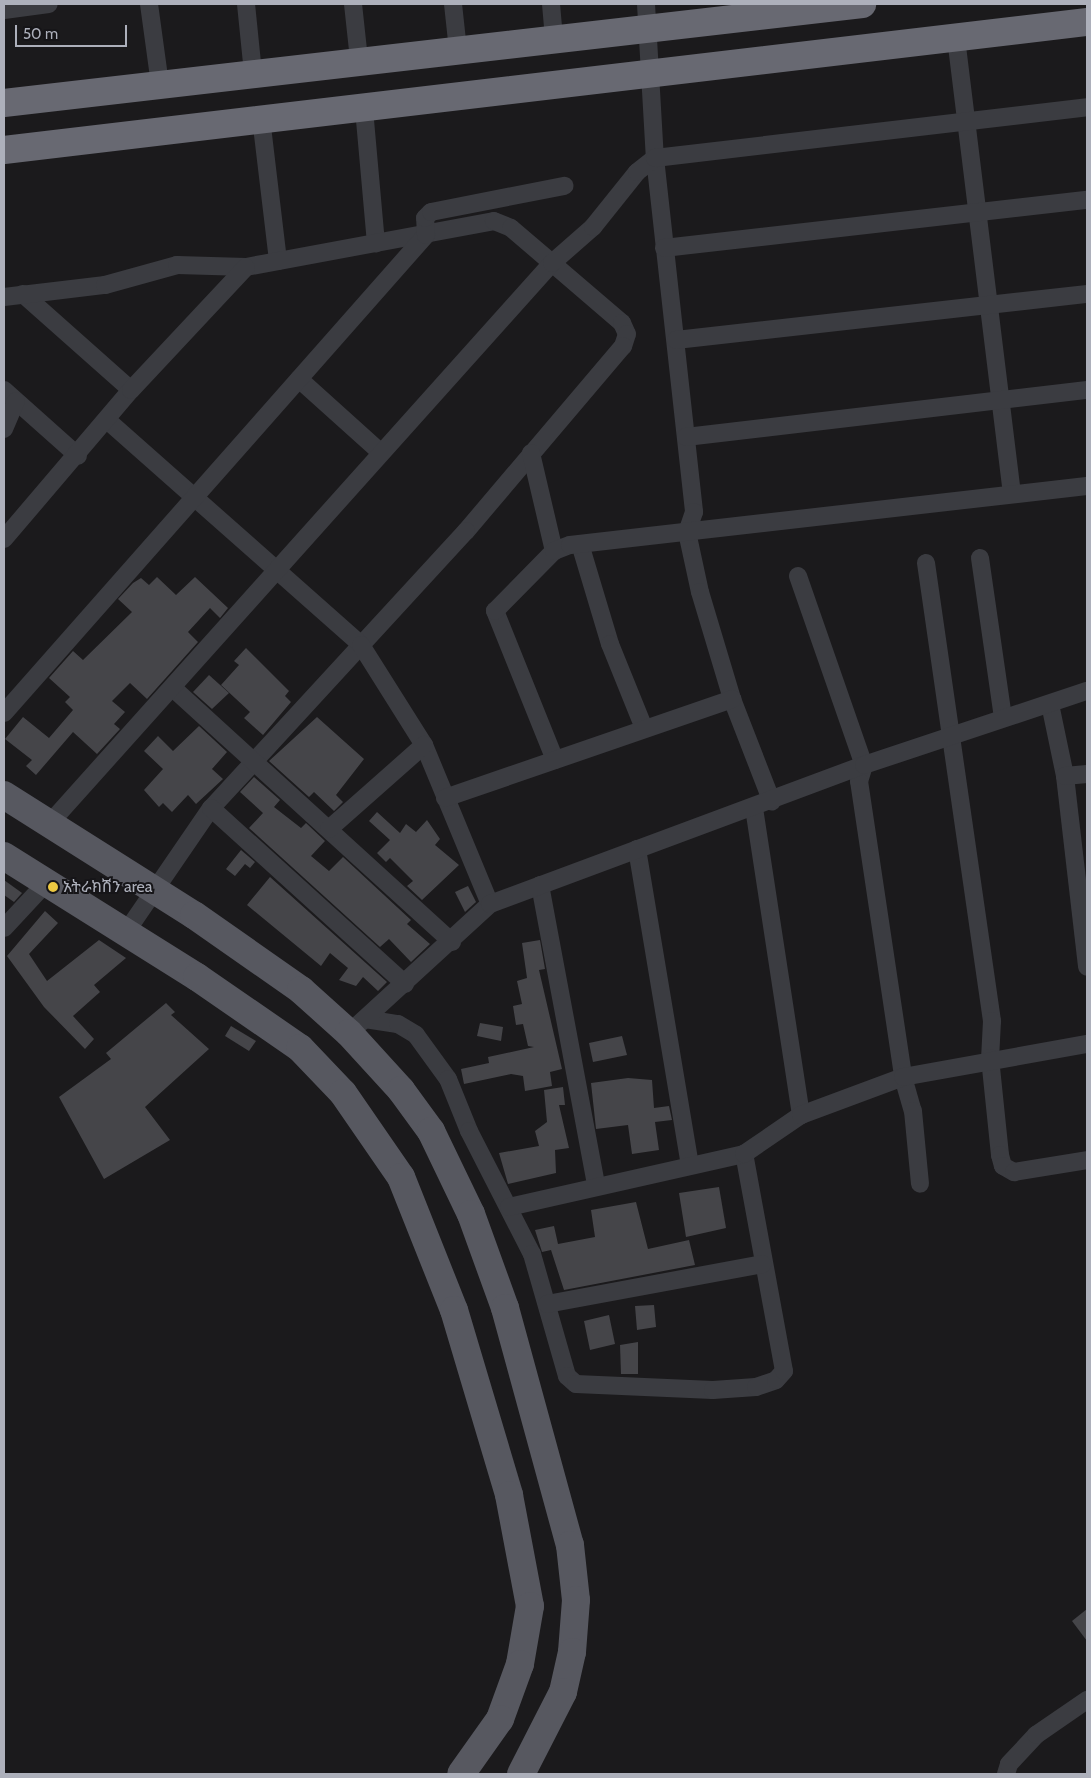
<!DOCTYPE html>
<meta charset="utf-8">
<style>
body{margin:0}
#map{position:relative;width:1091px;height:1778px;overflow:hidden;background:#1b1a1c;font-family:Cabin,"Noto Sans Ethiopic",sans-serif}
div>[style]{position:absolute}
.building>*{inset:0;background:#454549}
.street>*{height:18px;margin:-9px;padding:0 9px;transform-origin:9px;border-radius:9px;background:#3b3c41}
.primary>*{height:28px;margin:-14px;padding:0 14px;transform-origin:14px;border-radius:14px;background:#575860}
.highway>*{height:28px;margin:-14px;padding:0 14px;transform-origin:14px;border-radius:14px;background:#686972}
.dots>*{width:14px;height:14px;translate:-50% -50%;box-sizing:border-box;border:2px solid #161518;border-radius:50%}
span{translate:-50% -50%;white-space:nowrap;text-align:center;line-height:1.15;-webkit-text-stroke:4px #161518;paint-order:stroke}
.poi-label{font-size:16px;color:#adb0bb}
.left{translate:0 -50%;text-align:left}
.frame{position:absolute;inset:0;border:5px solid #adb0bb;pointer-events:none}
.scale{position:absolute;left:15px;top:25px;width:112px;height:22px;box-sizing:border-box;border:2px solid #adb0bb;border-top:0;padding-left:6px;font-size:15px;line-height:18px;white-space:nowrap;color:#adb0bb;-webkit-text-stroke:4px #161518;paint-order:stroke}
</style>
<div id="map">
<div class="building">
<i style="clip-path:polygon(157px 577px,176px 595px,195px 577px,228px 608px,220px 618px,210px 608px,188px 632px,198px 642px,147px 699px,130px 683px,112px 701px,125px 712px,114px 724px,120px 729px,97px 754px,73px 732px,36px 775px,26px 766px,32px 760px,5px 739px,23px 717px,49px 738px,73px 710px,65px 702px,70px 697px,49px 678px,73px 651px,83px 660px,132px 612px,118px 599px,133px 583px,141px 578px,149px 585px)"></i>
<i style="clip-path:polygon(246px 648px,289px 691px,285px 696px,291px 702px,263px 735px,244px 718px,250px 712px,221px 685px,239px 665px,234px 661px)"></i>
<i style="clip-path:polygon(209px 675px,229px 693px,212px 709px,193px 692px)"></i>
<i style="clip-path:polygon(317px 717px,364px 759px,336px 795px,343px 802px,334px 811px,314px 792px,309px 797px,269px 761px)"></i>
<i style="clip-path:polygon(199px 726px,227px 752px,212px 769px,223px 779px,196px 804px,188px 795px,172px 812px,163px 803px,159px 807px,144px 790px,163px 769px,144px 751px,158px 736px,173px 751px)"></i>
<i style="clip-path:polygon(254px 777px,280px 800px,274px 807px,301px 828px,306px 823px,325px 841px,311px 856px,329px 871px,343px 857px,411px 920px,407px 924px,430px 944px,411px 962px,389px 939px,380px 947px,249px 828px,263px 813px,240px 792px)"></i>
<i style="clip-path:polygon(377px 812px,400px 833px,406px 824px,416px 832px,427px 820px,440px 839px,435px 845px,459px 865px,422px 900px,407px 886px,413px 881px,390px 858px,386px 862px,377px 853px,390px 840px,369px 821px)"></i>
<i style="clip-path:polygon(241px 850px,255px 862px,250px 868px,245px 864px,235px 876px,226px 869px)"></i>
<i style="clip-path:polygon(270px 877px,387px 982px,378px 991px,363px 977px,356px 986px,339px 980px,348px 968px,330px 953px,321px 966px,247px 905px)"></i>
<i style="clip-path:polygon(4px 880px,22px 893px,14px 902px,4px 895px)"></i>
<i style="clip-path:polygon(468px 886px,476px 902px,465px 912px,455px 892px)"></i>
<i style="clip-path:polygon(45px 911px,58px 923px,29px 954px,47px 981px,99px 940px,126px 958px,94px 985px,100px 992px,73px 1016px,94px 1039px,85px 1049px,44px 1007px,7px 956px)"></i>
<i style="clip-path:polygon(540px 940px,545px 969px,539px 970px,562px 1069px,550px 1072px,552px 1086px,525px 1091px,523px 1076px,511px 1074px,464px 1084px,461px 1069px,489px 1063px,488px 1057px,534px 1047px,528px 1046px,523px 1024px,516px 1025px,513px 1006px,522px 1004px,517px 981px,527px 978px,522px 943px)"></i>
<i style="clip-path:polygon(166px 1003px,175px 1012px,171px 1015px,209px 1049px,145px 1107px,170px 1140px,104px 1179px,59px 1097px,111px 1059px,106px 1053px)"></i>
<i style="clip-path:polygon(480px 1023px,503px 1027px,501px 1041px,477px 1036px)"></i>
<i style="clip-path:polygon(231px 1026px,256px 1041px,249px 1051px,225px 1036px)"></i>
<i style="clip-path:polygon(622px 1036px,627px 1055px,593px 1062px,589px 1043px)"></i>
<i style="clip-path:polygon(628px 1078px,652px 1080px,654px 1108px,669px 1106px,672px 1120px,655px 1122px,659px 1150px,632px 1154px,628px 1125px,596px 1129px,591px 1083px)"></i>
<i style="clip-path:polygon(563px 1087px,565px 1105px,559px 1105px,569px 1148px,555px 1150px,556px 1173px,508px 1184px,499px 1153px,539px 1146px,535px 1131px,547px 1122px,544px 1090px)"></i>
<i style="clip-path:polygon(719px 1187px,726px 1228px,686px 1237px,679px 1193px)"></i>
<i style="clip-path:polygon(636px 1202px,648px 1249px,689px 1240px,695px 1265px,564px 1290px,551px 1250px,542px 1252px,535px 1230px,554px 1226px,558px 1244px,595px 1237px,591px 1210px)"></i>
<i style="clip-path:polygon(654px 1305px,656px 1327px,637px 1330px,635px 1306px)"></i>
<i style="clip-path:polygon(609px 1315px,615px 1344px,590px 1350px,584px 1321px)"></i>
<i style="clip-path:polygon(638px 1342px,638px 1374px,621px 1374px,620px 1345px)"></i>
<i style="clip-path:polygon(1087px 1609px,1087px 1641px,1072px 1621px)"></i>
</div>
<div class="street">
<i style="left:149px;top:4px;width:81px;rotate:82.2deg"></i>
<i style="left:246px;top:4px;width:69px;rotate:84.2deg"></i>
<i style="left:353px;top:4px;width:55px;rotate:83.8deg"></i>
<i style="left:453px;top:4px;width:46px;rotate:83.8deg"></i>
<i style="left:551px;top:4px;width:33px;rotate:85deg"></i>
<i style="left:646px;top:4px;width:154px;rotate:86.7deg"></i>
<i style="left:655px;top:158px;width:356px;rotate:83.7deg"></i>
<i style="left:694px;top:512px;width:21px;rotate:109deg"></i>
<i style="left:687px;top:532px;width:61px;rotate:77.8deg"></i>
<i style="left:700px;top:592px;width:112px;rotate:73.3deg"></i>
<i style="left:732px;top:699px;width:110px;rotate:68.8deg"></i>
<i style="left:4px;top:10px;width:45px;rotate:-7.6deg"></i>
<i style="left:956px;top:38px;width:459px;rotate:83deg"></i>
<i style="left:364px;top:109px;width:135px;rotate:84.9deg"></i>
<i style="left:261px;top:118px;width:144px;rotate:83.2deg"></i>
<i style="left:664px;top:248px;width:426px;rotate:-6.5deg"></i>
<i style="left:23px;top:294px;width:144px;rotate:41.6deg"></i>
<i style="left:4px;top:297px;width:102px;rotate:-6.8deg"></i>
<i style="left:105px;top:285px;width:75px;rotate:-15.5deg"></i>
<i style="left:177px;top:265px;width:69px;rotate:1.7deg"></i>
<i style="left:246px;top:267px;width:252px;rotate:-10.5deg"></i>
<i style="left:494px;top:221px;width:18px;rotate:22deg"></i>
<i style="left:511px;top:228px;width:54px;rotate:40.5deg"></i>
<i style="left:552px;top:263px;width:92px;rotate:40.6deg"></i>
<i style="left:622px;top:323px;width:12px;rotate:66deg"></i>
<i style="left:627px;top:334px;width:13px;rotate:108deg"></i>
<i style="left:623px;top:346px;width:243px;rotate:130.3deg"></i>
<i style="left:466px;top:531px;width:377px;rotate:132.6deg"></i>
<i style="left:211px;top:808px;width:150px;rotate:124.4deg"></i>
<i style="left:676px;top:340px;width:414px;rotate:-6.4deg"></i>
<i style="left:299px;top:379px;width:109px;rotate:42deg"></i>
<i style="left:4px;top:390px;width:99px;rotate:41.7deg"></i>
<i style="left:107px;top:420px;width:339px;rotate:41.5deg"></i>
<i style="left:361px;top:645px;width:118px;rotate:57.8deg"></i>
<i style="left:424px;top:745px;width:172px;rotate:67.5deg"></i>
<i style="left:4px;top:429px;width:30px;rotate:-67deg"></i>
<i style="left:686px;top:437px;width:404px;rotate:-6.7deg"></i>
<i style="left:531px;top:453px;width:101px;rotate:76.8deg"></i>
<i style="left:4px;top:539px;width:196px;rotate:-49.6deg"></i>
<i style="left:131px;top:390px;width:168px;rotate:-46.9deg"></i>
<i style="left:580px;top:544px;width:104px;rotate:73.3deg"></i>
<i style="left:610px;top:644px;width:91px;rotate:68deg"></i>
<i style="left:980px;top:558px;width:161px;rotate:81.8deg"></i>
<i style="left:926px;top:563px;width:463px;rotate:81.8deg"></i>
<i style="left:992px;top:1021px;width:37px;rotate:93deg"></i>
<i style="left:990px;top:1058px;width:98px;rotate:84.1deg"></i>
<i style="left:1000px;top:1155px;width:11px;rotate:75deg"></i>
<i style="left:1003px;top:1166px;width:13px;rotate:29deg"></i>
<i style="left:1014px;top:1172px;width:74px;rotate:-9.3deg"></i>
<i style="left:798px;top:576px;width:200px;rotate:70.8deg"></i>
<i style="left:864px;top:765px;width:17px;rotate:107deg"></i>
<i style="left:859px;top:781px;width:299px;rotate:81.5deg"></i>
<i style="left:903px;top:1077px;width:35px;rotate:74deg"></i>
<i style="left:913px;top:1111px;width:73px;rotate:84.5deg"></i>
<i style="left:174px;top:689px;width:376px;rotate:42.3deg"></i>
<i style="left:1050px;top:704px;width:74px;rotate:78.2deg"></i>
<i style="left:1065px;top:776px;width:192px;rotate:83.4deg"></i>
<i style="left:4px;top:713px;width:638px;rotate:-48.56deg"></i>
<i style="left:426px;top:235px;width:17px;rotate:-93deg"></i>
<i style="left:425px;top:218px;width:8px;rotate:-45deg"></i>
<i style="left:431px;top:212px;width:136px;rotate:-11.1deg"></i>
<i style="left:555px;top:760px;width:161px;rotate:-111.9deg"></i>
<i style="left:495px;top:611px;width:84px;rotate:-45.5deg"></i>
<i style="left:554px;top:551px;width:17px;rotate:-21deg"></i>
<i style="left:570px;top:545px;width:520px;rotate:-6.51deg"></i>
<i style="left:1065px;top:776px;width:22px;rotate:-5deg"></i>
<i style="left:445px;top:798px;width:304px;rotate:-19deg"></i>
<i style="left:211px;top:808px;width:262px;rotate:42.2deg"></i>
<i style="left:754px;top:808px;width:311px;rotate:81.3deg"></i>
<i style="left:50px;top:823px;width:752px;rotate:-48.13deg"></i>
<i style="left:552px;top:263px;width:55px;rotate:-41.3deg"></i>
<i style="left:593px;top:227px;width:70px;rotate:-51.3deg"></i>
<i style="left:637px;top:172px;width:23px;rotate:-38deg"></i>
<i style="left:655px;top:158px;width:435px;rotate:-6.7deg"></i>
<i style="left:329px;top:829px;width:127px;rotate:-41.5deg"></i>
<i style="left:637px;top:849px;width:321px;rotate:80.5deg"></i>
<i style="left:540px;top:885px;width:305px;rotate:79.4deg"></i>
<i style="left:4px;top:928px;width:62px;rotate:-47deg"></i>
<i style="left:365px;top:1019px;width:33px;rotate:9deg"></i>
<i style="left:398px;top:1024px;width:21px;rotate:31deg"></i>
<i style="left:416px;top:1035px;width:54px;rotate:54deg"></i>
<i style="left:448px;top:1079px;width:56px;rotate:68deg"></i>
<i style="left:469px;top:1131px;width:138px;rotate:62.9deg"></i>
<i style="left:532px;top:1254px;width:127px;rotate:74deg"></i>
<i style="left:567px;top:1376px;width:12px;rotate:42deg"></i>
<i style="left:576px;top:1384px;width:137px;rotate:2.5deg"></i>
<i style="left:713px;top:1390px;width:43px;rotate:-4deg"></i>
<i style="left:756px;top:1387px;width:21px;rotate:-19deg"></i>
<i style="left:776px;top:1380px;width:12px;rotate:-48deg"></i>
<i style="left:784px;top:1371px;width:221px;rotate:-100.4deg"></i>
<i style="left:359px;top:1024px;width:178px;rotate:-42.5deg"></i>
<i style="left:490px;top:904px;width:399px;rotate:-20.4deg"></i>
<i style="left:864px;top:765px;width:235px;rotate:-18.4deg"></i>
<i style="left:509px;top:1207px;width:241px;rotate:-12.7deg"></i>
<i style="left:744px;top:1154px;width:69px;rotate:-34.4deg"></i>
<i style="left:801px;top:1115px;width:109px;rotate:-20.4deg"></i>
<i style="left:903px;top:1077px;width:187px;rotate:-10.2deg"></i>
<i style="left:547px;top:1304px;width:219px;rotate:-10.5deg"></i>
<i style="left:1006px;top:1774px;width:10px;rotate:-73deg"></i>
<i style="left:1009px;top:1764px;width:40px;rotate:-47deg"></i>
<i style="left:1036px;top:1735px;width:62px;rotate:-34.5deg"></i>
</div>
<div class="primary">
<i style="left:4px;top:795px;width:225px;rotate:32.3deg"></i>
<i style="left:194px;top:915px;width:131px;rotate:35deg"></i>
<i style="left:301px;top:990px;width:64px;rotate:41.9deg"></i>
<i style="left:349px;top:1033px;width:77px;rotate:47.6deg"></i>
<i style="left:401px;top:1090px;width:51px;rotate:53.8deg"></i>
<i style="left:431px;top:1131px;width:92px;rotate:64.3deg"></i>
<i style="left:471px;top:1214px;width:100px;rotate:70.1deg"></i>
<i style="left:505px;top:1308px;width:246px;rotate:74.7deg"></i>
<i style="left:570px;top:1545px;width:55px;rotate:83.8deg"></i>
<i style="left:576px;top:1600px;width:52px;rotate:94.4deg"></i>
<i style="left:572px;top:1652px;width:41px;rotate:102.7deg"></i>
<i style="left:563px;top:1692px;width:92px;rotate:117.1deg"></i>
<i style="left:4px;top:856px;width:228px;rotate:32.1deg"></i>
<i style="left:197px;top:977px;width:125px;rotate:34.6deg"></i>
<i style="left:300px;top:1048px;width:62px;rotate:46.3deg"></i>
<i style="left:343px;top:1093px;width:102px;rotate:55.4deg"></i>
<i style="left:401px;top:1177px;width:143px;rotate:68.3deg"></i>
<i style="left:454px;top:1310px;width:193px;rotate:73.4deg"></i>
<i style="left:509px;top:1495px;width:113px;rotate:79.3deg"></i>
<i style="left:530px;top:1606px;width:59px;rotate:99.8deg"></i>
<i style="left:520px;top:1664px;width:59px;rotate:110deg"></i>
<i style="left:500px;top:1719px;width:67px;rotate:125.3deg"></i>
</div>
<div class="highway">
<i style="left:4px;top:103px;width:864px;rotate:-6.58deg"></i>
<i style="left:4px;top:150px;width:1091px;rotate:-6.74deg"></i>
</div>
<div class="dots">
<i style="left:53px;top:887px;background:#edc942"></i>
</div>
<div class="poi-label">
<span class="left" style="left:63px;top:887px">አትራክሽን area</span>
</div>
<div class="frame"></div>
<div class="scale">50 m</div>
</div>
